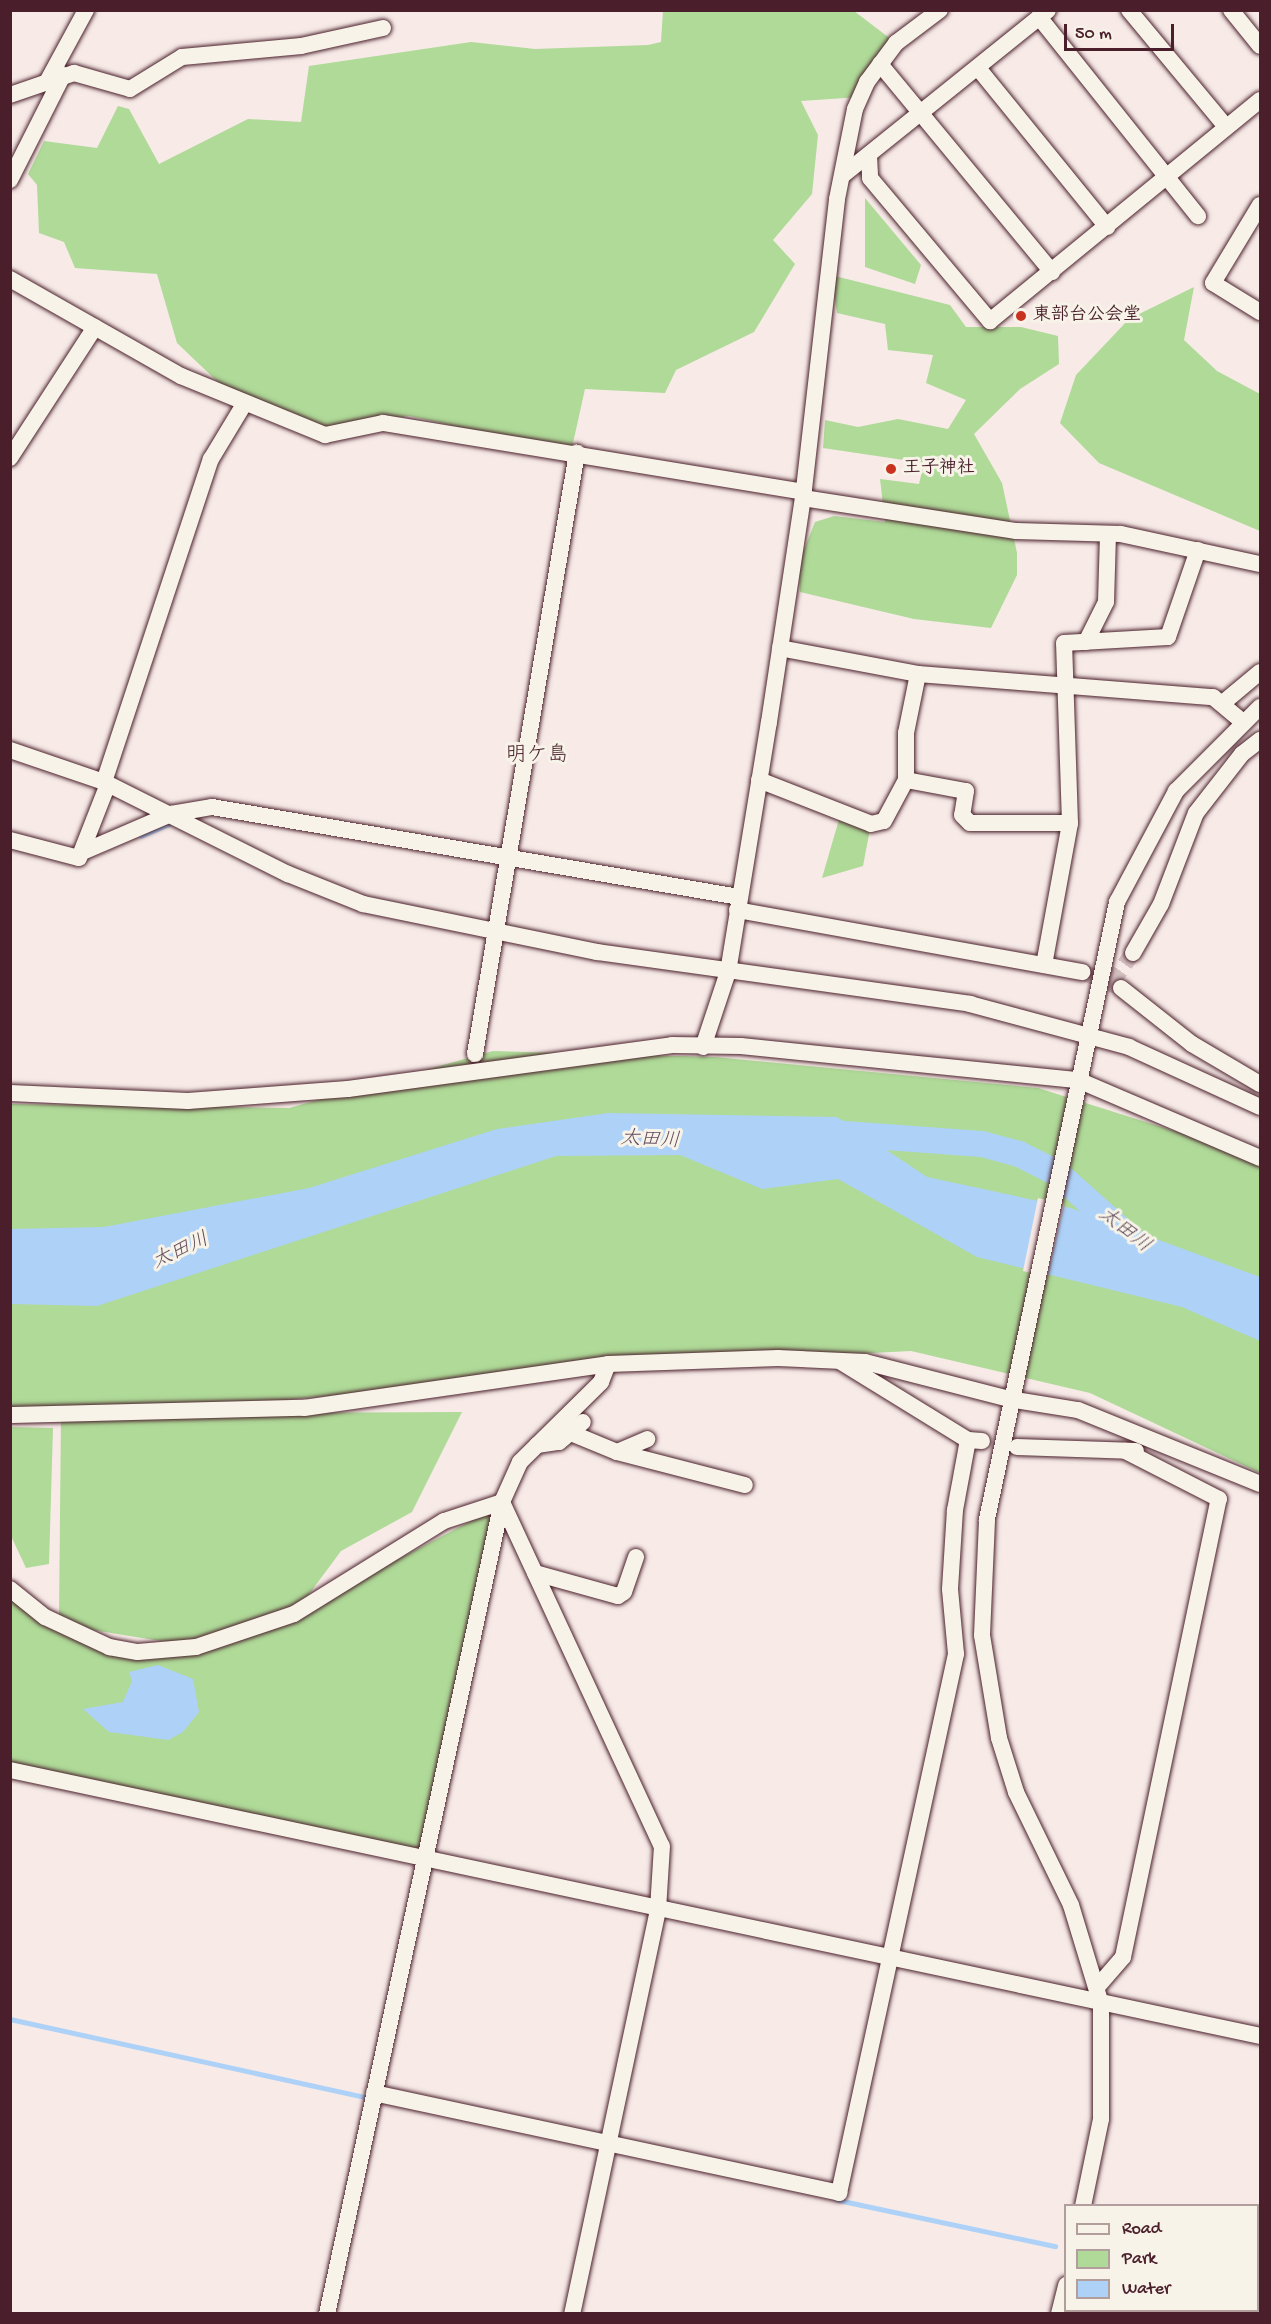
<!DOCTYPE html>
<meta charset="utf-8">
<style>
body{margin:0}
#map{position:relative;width:1271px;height:2324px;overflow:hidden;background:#f7eae7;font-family:"Gochi Hand","Klee One",sans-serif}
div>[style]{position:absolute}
.green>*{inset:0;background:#afda98}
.water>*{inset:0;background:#aed2f7}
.pier>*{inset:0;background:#f7eae7}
.stream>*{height:4.5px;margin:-2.25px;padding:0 2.25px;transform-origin:2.25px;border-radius:2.25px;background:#aed2f7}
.river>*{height:26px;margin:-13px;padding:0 13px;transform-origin:13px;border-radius:13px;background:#aed2f7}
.minor-tunnel>*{height:16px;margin-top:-8px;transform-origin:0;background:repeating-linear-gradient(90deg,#d4c1c1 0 16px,transparent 0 24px)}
.roads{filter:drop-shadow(0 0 2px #4a1f2b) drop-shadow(0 0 2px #4a1f2b)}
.minor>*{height:16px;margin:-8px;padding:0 8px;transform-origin:8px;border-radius:8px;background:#f7f3e8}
.dots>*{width:16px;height:16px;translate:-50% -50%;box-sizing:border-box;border:3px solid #f7f3e8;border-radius:50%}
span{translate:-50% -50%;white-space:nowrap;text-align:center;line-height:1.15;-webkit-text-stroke:6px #f7f3e8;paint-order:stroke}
.poi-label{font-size:18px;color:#4a1f2b;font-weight:700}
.left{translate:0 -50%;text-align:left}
.water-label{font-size:20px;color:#634c5e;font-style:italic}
.quarter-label{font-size:21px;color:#4a1f2b}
.frame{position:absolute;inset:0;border:12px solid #4a1f2b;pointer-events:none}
.legend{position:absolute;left:1064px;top:2204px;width:195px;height:108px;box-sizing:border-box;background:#f7f3e8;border:2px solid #b29e9c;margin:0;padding:8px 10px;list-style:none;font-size:18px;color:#4a1f2b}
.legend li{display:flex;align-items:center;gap:12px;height:30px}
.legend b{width:30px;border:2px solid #b29e9c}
.scale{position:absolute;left:1064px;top:24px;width:110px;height:27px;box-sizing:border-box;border:3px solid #4a1f2b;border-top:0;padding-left:8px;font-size:18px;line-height:21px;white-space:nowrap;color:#4a1f2b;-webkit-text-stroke:4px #f7f3e8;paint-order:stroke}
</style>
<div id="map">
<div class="green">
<i style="clip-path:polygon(663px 11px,854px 11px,896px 43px,860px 97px,801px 101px,818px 135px,812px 194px,773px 240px,795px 264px,754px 332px,676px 370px,665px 393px,585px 389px,571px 452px,409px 416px,328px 430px,243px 406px,177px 343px,157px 274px,75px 268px,64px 242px,39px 233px,37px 185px,28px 174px,44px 141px,97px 148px,118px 106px,129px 109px,159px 164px,248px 119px,301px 122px,309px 66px,471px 42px,535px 49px,648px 45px,661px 42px)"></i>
<i style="clip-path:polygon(865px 198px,921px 265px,915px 284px,865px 267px)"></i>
<i style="clip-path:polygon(831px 275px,950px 305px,966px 327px,1021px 327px,1058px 336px,1059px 364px,1020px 389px,974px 434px,1002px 483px,1017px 553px,1017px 575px,991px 628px,914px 619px,800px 592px,799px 562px,815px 522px,834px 516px,885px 522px,880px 479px,919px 484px,924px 463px,823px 448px,825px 420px,858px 427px,898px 419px,948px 429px,966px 400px,926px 383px,933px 355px,888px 350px,885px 324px,837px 313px)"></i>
<i style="clip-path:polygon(1194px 287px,1184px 340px,1217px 371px,1260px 394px,1260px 531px,1099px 463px,1060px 423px,1076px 375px,1129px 319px)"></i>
<i style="clip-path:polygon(840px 816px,870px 829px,863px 866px,822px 878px)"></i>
<i style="clip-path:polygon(493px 1051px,715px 1057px,1038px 1088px,1260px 1158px,1260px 1473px,1090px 1393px,911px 1351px,709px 1361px,154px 1412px,11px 1413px,11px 1104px,289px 1108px)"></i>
<i style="clip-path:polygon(evenodd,462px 1412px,412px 1512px,341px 1551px,295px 1613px,496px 1508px,420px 1850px,11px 1764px,10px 1589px,59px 1618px,61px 1414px,462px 1412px,74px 1627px,192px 1646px,138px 1652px,74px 1627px)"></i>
<i style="clip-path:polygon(11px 1427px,53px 1428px,49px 1564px,26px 1568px,11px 1536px)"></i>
</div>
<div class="water">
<i style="clip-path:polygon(608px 1113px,837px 1117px,927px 1177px,1071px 1208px,1260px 1277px,1260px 1341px,1182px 1307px,977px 1257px,838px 1179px,762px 1189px,680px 1155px,556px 1156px,97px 1306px,11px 1304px,10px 1229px,104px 1227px,309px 1188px,497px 1129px)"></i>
<i style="clip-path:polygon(158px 1665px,193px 1679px,199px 1712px,183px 1732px,168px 1740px,109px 1732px,83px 1709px,123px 1702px,132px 1681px,129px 1672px)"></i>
</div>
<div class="pier">
<i style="clip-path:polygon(1038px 1198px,1064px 1204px,1047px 1277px,1023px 1271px)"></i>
</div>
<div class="stream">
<i style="left:141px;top:836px;width:30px;rotate:-23deg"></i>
<i style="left:10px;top:2019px;width:368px;rotate:12.4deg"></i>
<i style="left:838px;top:2200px;width:222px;rotate:12deg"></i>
<i style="left:1258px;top:2289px;width:2px;rotate:27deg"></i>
</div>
<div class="river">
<i style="left:831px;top:1133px;width:151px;rotate:4.2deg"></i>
<i style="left:982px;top:1144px;width:38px;rotate:15deg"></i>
<i style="left:1019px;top:1154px;width:42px;rotate:26.6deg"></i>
<i style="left:1057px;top:1173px;width:106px;rotate:41.9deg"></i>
</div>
<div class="minor-tunnel">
<i style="left:1082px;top:972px;width:42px;rotate:22.3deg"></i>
<i style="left:1111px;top:984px;width:38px;rotate:-55deg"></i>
</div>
<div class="roads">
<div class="minor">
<i style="left:1129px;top:10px;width:152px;rotate:50.3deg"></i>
<i style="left:1231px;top:10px;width:46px;rotate:51.1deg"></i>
<i style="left:1039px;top:17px;width:255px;rotate:51.4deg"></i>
<i style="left:880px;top:64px;width:270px;rotate:50.4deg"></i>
<i style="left:978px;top:68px;width:205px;rotate:50.9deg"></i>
<i style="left:48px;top:80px;width:80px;rotate:-61.5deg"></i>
<i style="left:10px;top:95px;width:68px;rotate:-19deg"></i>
<i style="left:74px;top:73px;width:58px;rotate:15.9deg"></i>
<i style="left:130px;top:89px;width:61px;rotate:-31.6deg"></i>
<i style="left:182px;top:57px;width:120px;rotate:-5.3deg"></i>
<i style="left:301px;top:46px;width:84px;rotate:-12.4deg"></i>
<i style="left:869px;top:156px;width:22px;rotate:87deg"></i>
<i style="left:870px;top:178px;width:187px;rotate:50deg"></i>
<i style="left:990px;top:321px;width:349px;rotate:-39.3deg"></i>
<i style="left:843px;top:175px;width:263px;rotate:-38.8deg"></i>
<i style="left:10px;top:180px;width:118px;rotate:-63.2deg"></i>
<i style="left:1260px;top:205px;width:91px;rotate:121.1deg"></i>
<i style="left:1213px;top:283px;width:55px;rotate:31.7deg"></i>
<i style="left:10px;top:279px;width:197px;rotate:29.6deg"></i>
<i style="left:181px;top:376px;width:156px;rotate:22.3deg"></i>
<i style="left:325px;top:435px;width:59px;rotate:-11.7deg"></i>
<i style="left:383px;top:423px;width:426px;rotate:9.3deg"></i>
<i style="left:10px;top:458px;width:156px;rotate:-57deg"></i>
<i style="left:803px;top:498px;width:216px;rotate:8.8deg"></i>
<i style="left:1016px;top:531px;width:105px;rotate:1.6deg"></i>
<i style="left:1121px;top:534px;width:142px;rotate:12.2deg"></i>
<i style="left:1086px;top:642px;width:45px;rotate:-63.4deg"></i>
<i style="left:1106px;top:602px;width:67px;rotate:-88.3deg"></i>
<i style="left:780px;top:648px;width:140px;rotate:10.7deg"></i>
<i style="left:918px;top:674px;width:296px;rotate:4.5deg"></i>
<i style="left:1213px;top:697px;width:38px;rotate:40deg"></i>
<i style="left:1224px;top:702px;width:47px;rotate:-39.8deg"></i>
<i style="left:10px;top:750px;width:99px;rotate:18.8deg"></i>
<i style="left:104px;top:782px;width:206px;rotate:26.6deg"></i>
<i style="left:288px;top:874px;width:81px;rotate:21.8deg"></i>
<i style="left:363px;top:904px;width:239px;rotate:11.6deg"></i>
<i style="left:597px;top:952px;width:377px;rotate:7.9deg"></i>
<i style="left:970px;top:1004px;width:165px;rotate:15.1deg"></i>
<i style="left:1129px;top:1047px;width:144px;rotate:24.6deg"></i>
<i style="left:759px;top:780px;width:120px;rotate:21.4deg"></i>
<i style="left:871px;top:824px;width:13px;rotate:-13deg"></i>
<i style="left:884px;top:821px;width:47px;rotate:-61.8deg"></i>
<i style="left:906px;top:780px;width:47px;rotate:-90deg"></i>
<i style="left:906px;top:733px;width:60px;rotate:-78.5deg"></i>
<i style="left:906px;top:780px;width:61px;rotate:10.4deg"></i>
<i style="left:966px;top:791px;width:24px;rotate:99deg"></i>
<i style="left:962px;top:815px;width:11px;rotate:45deg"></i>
<i style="left:970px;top:823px;width:100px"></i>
<i style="left:104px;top:782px;width:340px;rotate:-71.7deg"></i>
<i style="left:211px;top:459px;width:62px;rotate:-58.9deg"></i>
<i style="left:10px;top:840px;width:71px;rotate:14.6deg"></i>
<i style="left:79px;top:858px;width:79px;rotate:-68.6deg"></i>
<i style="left:85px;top:851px;width:94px;rotate:-23.3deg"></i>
<i style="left:171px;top:814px;width:42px;rotate:-9.7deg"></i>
<i style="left:212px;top:807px;width:535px;rotate:9.69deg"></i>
<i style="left:737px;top:910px;width:351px;rotate:10.2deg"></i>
<i style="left:1133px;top:953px;width:56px;rotate:-60.3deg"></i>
<i style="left:1161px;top:904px;width:97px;rotate:-69deg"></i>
<i style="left:1196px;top:813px;width:75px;rotate:-52.1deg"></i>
<i style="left:1242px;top:754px;width:23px;rotate:-38deg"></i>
<i style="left:1044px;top:965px;width:144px;rotate:-79.6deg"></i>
<i style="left:1070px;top:823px;width:180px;rotate:-91.9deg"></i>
<i style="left:1064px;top:643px;width:104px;rotate:-3.3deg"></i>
<i style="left:1168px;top:637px;width:92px;rotate:-71deg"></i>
<i style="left:1121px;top:988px;width:90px;rotate:38.3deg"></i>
<i style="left:1192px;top:1044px;width:79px;rotate:30.5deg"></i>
<i style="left:703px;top:1047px;width:79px;rotate:-71.6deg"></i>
<i style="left:728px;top:972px;width:253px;rotate:-80.7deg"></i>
<i style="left:769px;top:722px;width:227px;rotate:-81.4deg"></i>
<i style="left:803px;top:498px;width:301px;rotate:-83.5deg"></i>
<i style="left:837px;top:199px;width:92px;rotate:-78.7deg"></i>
<i style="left:855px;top:109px;width:30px;rotate:-66deg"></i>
<i style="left:867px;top:82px;width:49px;rotate:-53.4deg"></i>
<i style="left:896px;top:43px;width:55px;rotate:-36.9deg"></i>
<i style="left:475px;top:1054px;width:610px;rotate:-80.37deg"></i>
<i style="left:10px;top:1093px;width:178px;rotate:2.6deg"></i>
<i style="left:188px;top:1101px;width:160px;rotate:-4.3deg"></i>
<i style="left:348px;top:1089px;width:327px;rotate:-7.7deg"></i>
<i style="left:672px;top:1045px;width:69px;rotate:0.8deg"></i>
<i style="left:741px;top:1046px;width:339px;rotate:5.8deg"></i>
<i style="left:1078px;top:1080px;width:198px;rotate:23.2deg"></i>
<i style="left:841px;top:1362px;width:149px;rotate:31.6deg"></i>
<i style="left:968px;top:1440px;width:14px;rotate:4deg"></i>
<i style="left:10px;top:1415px;width:294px;rotate:-1.4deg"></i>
<i style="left:304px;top:1408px;width:307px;rotate:-8.2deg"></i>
<i style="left:608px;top:1364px;width:170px;rotate:-2deg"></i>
<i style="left:778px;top:1358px;width:87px;rotate:2.6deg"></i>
<i style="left:865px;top:1362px;width:149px;rotate:14.4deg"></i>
<i style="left:1009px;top:1399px;width:70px;rotate:9.1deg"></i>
<i style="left:1078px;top:1410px;width:196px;rotate:22.1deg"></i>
<i style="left:571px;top:1433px;width:50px;rotate:22.4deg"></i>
<i style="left:617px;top:1452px;width:33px;rotate:-23deg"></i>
<i style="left:537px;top:1445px;width:22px;rotate:-8deg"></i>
<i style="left:559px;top:1442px;width:31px;rotate:-40deg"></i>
<i style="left:1017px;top:1447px;width:119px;rotate:1.9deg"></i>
<i style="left:617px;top:1452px;width:132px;rotate:14.5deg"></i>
<i style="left:502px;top:1502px;width:379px;rotate:65.1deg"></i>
<i style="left:662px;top:1846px;width:64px;rotate:93.6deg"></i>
<i style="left:658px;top:1910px;width:413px;rotate:102deg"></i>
<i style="left:535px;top:1573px;width:86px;rotate:15.5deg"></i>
<i style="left:618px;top:1596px;width:7px;rotate:-34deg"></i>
<i style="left:624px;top:1592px;width:37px;rotate:-71deg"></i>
<i style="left:10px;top:1589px;width:45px;rotate:38.7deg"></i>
<i style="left:45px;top:1617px;width:71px;rotate:25.1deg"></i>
<i style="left:109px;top:1647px;width:29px;rotate:10deg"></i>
<i style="left:138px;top:1652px;width:58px;rotate:-4.9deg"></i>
<i style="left:196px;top:1647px;width:103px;rotate:-18.6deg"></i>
<i style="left:294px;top:1614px;width:176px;rotate:-31.8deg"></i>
<i style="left:444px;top:1521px;width:61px;rotate:-18.1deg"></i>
<i style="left:10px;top:1770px;width:1278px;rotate:12.01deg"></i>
<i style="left:1098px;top:1986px;width:38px;rotate:-49deg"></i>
<i style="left:1123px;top:1957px;width:468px;rotate:-78.2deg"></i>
<i style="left:1219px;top:1499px;width:106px;rotate:-152.9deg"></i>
<i style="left:374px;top:2093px;width:476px;rotate:12.1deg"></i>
<i style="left:839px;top:2193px;width:552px;rotate:-77.75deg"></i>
<i style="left:956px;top:1654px;width:65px;rotate:-95.3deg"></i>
<i style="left:950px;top:1589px;width:79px;rotate:-86.4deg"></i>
<i style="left:955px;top:1510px;width:71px;rotate:-79.5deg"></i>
<i style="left:1083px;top:2206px;width:89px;rotate:-78.3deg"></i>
<i style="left:1101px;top:2119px;width:115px;rotate:-90deg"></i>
<i style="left:1101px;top:2004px;width:103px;rotate:-106.9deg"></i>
<i style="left:1071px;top:1905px;width:126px;rotate:-116deg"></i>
<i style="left:1016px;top:1792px;width:57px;rotate:-107.5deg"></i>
<i style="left:999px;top:1738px;width:104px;rotate:-99.4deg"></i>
<i style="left:982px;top:1635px;width:116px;rotate:-87.5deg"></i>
<i style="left:987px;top:1519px;width:631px;rotate:-78.1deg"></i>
<i style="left:1117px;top:902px;width:126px;rotate:-62deg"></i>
<i style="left:1176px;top:791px;width:119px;rotate:-45deg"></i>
<i style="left:327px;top:2314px;width:831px;rotate:-77.84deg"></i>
<i style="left:502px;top:1502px;width:44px;rotate:-65.8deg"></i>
<i style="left:520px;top:1462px;width:114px;rotate:-44.6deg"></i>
<i style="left:601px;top:1382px;width:19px;rotate:-69deg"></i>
<i style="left:1059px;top:2314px;width:30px;rotate:-76deg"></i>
</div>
</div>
<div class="dots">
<i style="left:1021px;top:316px;background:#c8321e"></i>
<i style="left:891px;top:469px;background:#c8321e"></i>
</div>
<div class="poi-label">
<span class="left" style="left:1033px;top:316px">東部台公会堂</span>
<span class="left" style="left:903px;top:469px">王子神社</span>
</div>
<div class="water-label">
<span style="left:650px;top:1141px;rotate:3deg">太田川</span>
<span style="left:1124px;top:1231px;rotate:38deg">太田川</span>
<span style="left:181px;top:1252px;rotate:-25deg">太田川</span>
</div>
<div class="quarter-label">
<span style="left:537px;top:757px">明ケ島</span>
</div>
<div class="frame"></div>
<ul class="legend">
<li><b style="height:8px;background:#f7f3e8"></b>Road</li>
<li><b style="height:16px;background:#afda98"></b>Park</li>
<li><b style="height:16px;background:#aed2f7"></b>Water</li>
</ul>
<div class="scale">50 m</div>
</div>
